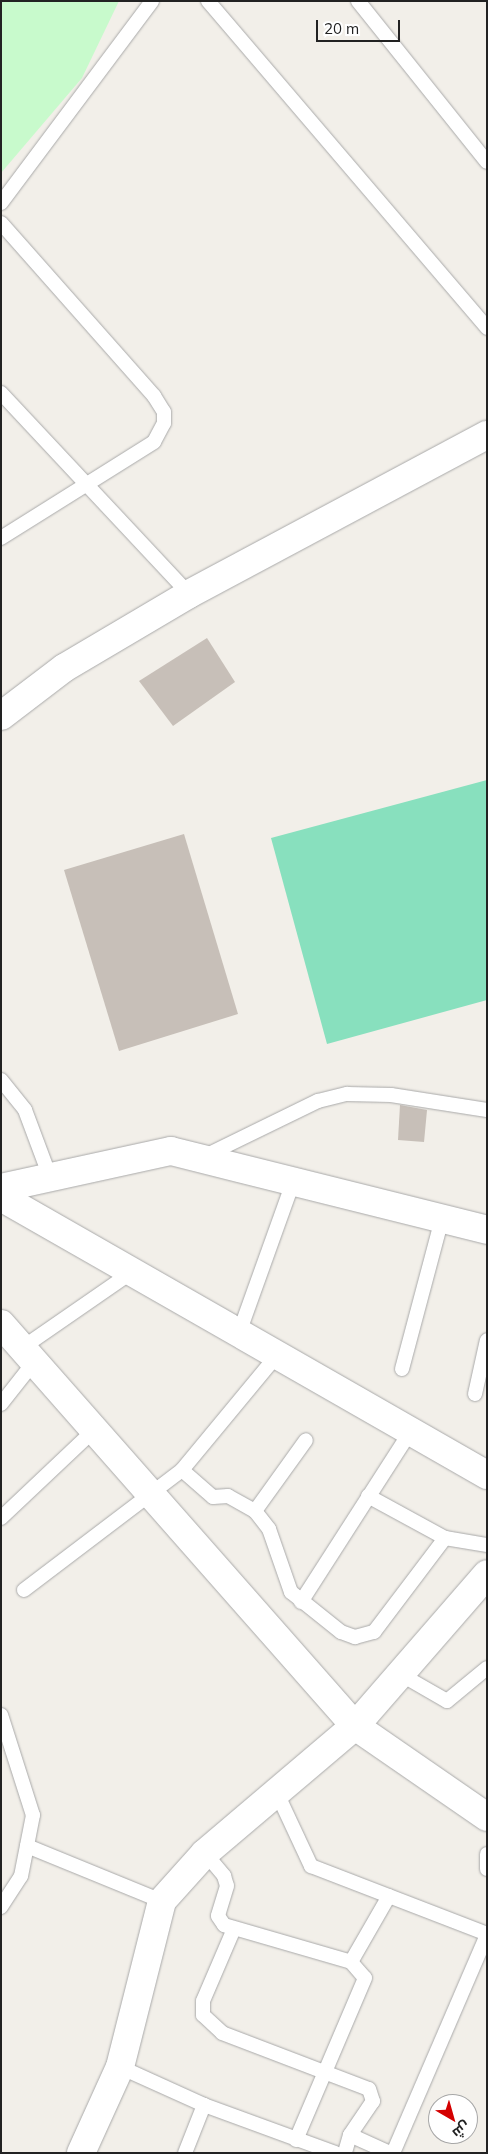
<!DOCTYPE html>
<meta charset="utf-8">
<style>
body{margin:0}
#map{position:relative;width:488px;height:2154px;overflow:hidden;background:#f2efe9;font-family:Mulish,Cairo,sans-serif}
div>[style]{position:absolute}
.park>*{inset:0;background:#c8facc}
.pitch>*{inset:0;background:#88e0be}
.building>*{inset:0;background:#c7bfb8}
.roads{filter:drop-shadow(0 0 1px #a9a9a9) drop-shadow(0 0 1px #a9a9a9)}
.lane>*{height:14px;margin:-7px;padding:0 7px;transform-origin:7px;border-radius:7px;background:#fff}
.street>*{height:28px;margin:-14px;padding:0 14px;transform-origin:14px;border-radius:14px;background:#fff}
span{translate:-50% -50%;white-space:nowrap;text-align:center;line-height:1.15;-webkit-text-stroke:4px #fff;paint-order:stroke}
.frame{position:absolute;inset:0;border:2px solid #222;pointer-events:none}
.north{position:absolute;left:428px;top:2094px;width:50px;height:50px;box-sizing:border-box;background:#fff;border:1px solid #a7a7a7;border-radius:50%;rotate:142deg;font-size:14px;font-weight:700;line-height:20px;text-align:center;color:#222}
.north::after{content:'';display:block;margin:auto;width:18px;height:22px;background:#d40000;clip-path:polygon(50% 0,100% 100%,50% 72%,0 100%)}
.scale{position:absolute;left:316px;top:20px;width:84px;height:22px;box-sizing:border-box;border:2px solid #222;border-top:0;padding-left:6px;font-size:15px;line-height:18px;white-space:nowrap;color:#222;-webkit-text-stroke:4px #fff;paint-order:stroke}
</style>
<div id="map">
<div class="park">
<i style="clip-path:polygon(1px 1px,119px 1px,82px 78px,1px 173px)"></i>
</div>
<div class="pitch">
<i style="clip-path:polygon(487px 780px,487px 1000px,327px 1044px,271px 838px)"></i>
</div>
<div class="building">
<i style="clip-path:polygon(207px 638px,235px 682px,173px 726px,139px 681px)"></i>
<i style="clip-path:polygon(184px 834px,238px 1014px,119px 1051px,64px 870px)"></i>
<i style="clip-path:polygon(400px 1105px,427px 1110px,424px 1142px,398px 1140px)"></i>
</div>
<div class="roads">
<div class="lane">
<i style="left:208px;top:1px;width:430px;rotate:49.5deg"></i>
<i style="left:358px;top:1px;width:206px;rotate:51.3deg"></i>
<i style="left:1px;top:203px;width:252px;rotate:-53.2deg"></i>
<i style="left:1px;top:223px;width:231px;rotate:48.5deg"></i>
<i style="left:154px;top:396px;width:19px;rotate:58deg"></i>
<i style="left:164px;top:412px;width:11px;rotate:90deg"></i>
<i style="left:164px;top:423px;width:21px;rotate:118deg"></i>
<i style="left:154px;top:442px;width:181px;rotate:147.9deg"></i>
<i style="left:1px;top:393px;width:275px;rotate:46.9deg"></i>
<i style="left:1px;top:1080px;width:38px;rotate:51deg"></i>
<i style="left:25px;top:1110px;width:72px;rotate:69.5deg"></i>
<i style="left:203px;top:1157px;width:128px;rotate:-26deg"></i>
<i style="left:318px;top:1101px;width:30px;rotate:-14deg"></i>
<i style="left:347px;top:1094px;width:44px;rotate:1.3deg"></i>
<i style="left:391px;top:1095px;width:97px;rotate:8.9deg"></i>
<i style="left:239px;top:1333px;width:160px;rotate:-70.3deg"></i>
<i style="left:22px;top:1348px;width:135px;rotate:-34.7deg"></i>
<i style="left:402px;top:1369px;width:155px;rotate:-75.1deg"></i>
<i style="left:475px;top:1394px;width:55px;rotate:-77.5deg"></i>
<i style="left:1px;top:1404px;width:53px;rotate:-51.8deg"></i>
<i style="left:182px;top:1470px;width:41px;rotate:41.1deg"></i>
<i style="left:213px;top:1497px;width:15px;rotate:-4deg"></i>
<i style="left:228px;top:1496px;width:31px;rotate:29deg"></i>
<i style="left:255px;top:1511px;width:23px;rotate:52deg"></i>
<i style="left:269px;top:1529px;width:67px;rotate:70.8deg"></i>
<i style="left:291px;top:1592px;width:64px;rotate:38.7deg"></i>
<i style="left:341px;top:1632px;width:15px;rotate:20deg"></i>
<i style="left:355px;top:1637px;width:20px;rotate:-15deg"></i>
<i style="left:374px;top:1632px;width:118px;rotate:-52.9deg"></i>
<i style="left:445px;top:1538px;width:43px;rotate:9.5deg"></i>
<i style="left:368px;top:1496px;width:88px;rotate:28.6deg"></i>
<i style="left:255px;top:1511px;width:87px;rotate:-54.3deg"></i>
<i style="left:1px;top:1518px;width:128px;rotate:-43.4deg"></i>
<i style="left:24px;top:1590px;width:198px;rotate:-37.2deg"></i>
<i style="left:182px;top:1470px;width:149px;rotate:-50.4deg"></i>
<i style="left:301px;top:1602px;width:202px;rotate:-57.3deg"></i>
<i style="left:400px;top:1674px;width:54px;rotate:29.9deg"></i>
<i style="left:447px;top:1701px;width:52px;rotate:-39.5deg"></i>
<i style="left:1px;top:1715px;width:105px;rotate:72.3deg"></i>
<i style="left:33px;top:1815px;width:62px;rotate:101.1deg"></i>
<i style="left:21px;top:1876px;width:37px;rotate:123deg"></i>
<i style="left:276px;top:1791px;width:83px;rotate:65deg"></i>
<i style="left:311px;top:1866px;width:189px;rotate:21.1deg"></i>
<i style="left:27px;top:1846px;width:146px;rotate:22.2deg"></i>
<i style="left:205px;top:1853px;width:30px;rotate:50deg"></i>
<i style="left:224px;top:1876px;width:10px;rotate:73deg"></i>
<i style="left:227px;top:1886px;width:31px;rotate:107deg"></i>
<i style="left:218px;top:1916px;width:11px;rotate:56deg"></i>
<i style="left:224px;top:1925px;width:132px;rotate:16.2deg"></i>
<i style="left:351px;top:1962px;width:21px;rotate:49deg"></i>
<i style="left:365px;top:1978px;width:176px;rotate:113.1deg"></i>
<i style="left:487px;top:1854px;width:15px;rotate:90deg"></i>
<i style="left:233px;top:1931px;width:76px;rotate:113.2deg"></i>
<i style="left:203px;top:2001px;width:14px;rotate:90deg"></i>
<i style="left:203px;top:2015px;width:26px;rotate:43deg"></i>
<i style="left:222px;top:2033px;width:157px;rotate:20.9deg"></i>
<i style="left:369px;top:2089px;width:13px;rotate:72deg"></i>
<i style="left:373px;top:2101px;width:41px;rotate:124.1deg"></i>
<i style="left:350px;top:2135px;width:19px;rotate:106deg"></i>
<i style="left:351px;top:1962px;width:76px;rotate:-60.1deg"></i>
<i style="left:120px;top:2067px;width:92px;rotate:24.3deg"></i>
<i style="left:204px;top:2105px;width:140px;rotate:20.1deg"></i>
<i style="left:350px;top:2135px;width:44px;rotate:24.2deg"></i>
<i style="left:185px;top:2153px;width:52px;rotate:-68.4deg"></i>
<i style="left:393px;top:2153px;width:237px;rotate:-66.7deg"></i>
</div>
<div class="street">
<i style="left:1px;top:716px;width:79px;rotate:-37.3deg"></i>
<i style="left:64px;top:668px;width:145px;rotate:-30.6deg"></i>
<i style="left:189px;top:594px;width:338px;rotate:-28.1deg"></i>
<i style="left:1px;top:1188px;width:174px;rotate:-12.3deg"></i>
<i style="left:171px;top:1151px;width:326px;rotate:14deg"></i>
<i style="left:1px;top:1197px;width:560px;rotate:29.77deg"></i>
<i style="left:1px;top:1324px;width:536px;rotate:48.63deg"></i>
<i style="left:355px;top:1726px;width:160px;rotate:34.6deg"></i>
<i style="left:81px;top:2153px;width:94px;rotate:-65.6deg"></i>
<i style="left:120px;top:2067px;width:171px;rotate:-75.8deg"></i>
<i style="left:162px;top:1901px;width:64px;rotate:-48.1deg"></i>
<i style="left:205px;top:1853px;width:197px;rotate:-40.3deg"></i>
<i style="left:355px;top:1726px;width:201px;rotate:-49deg"></i>
</div>
</div>
<div class="frame"></div>
<div class="north">ش</div>
<div class="scale">20 m</div>
</div>
